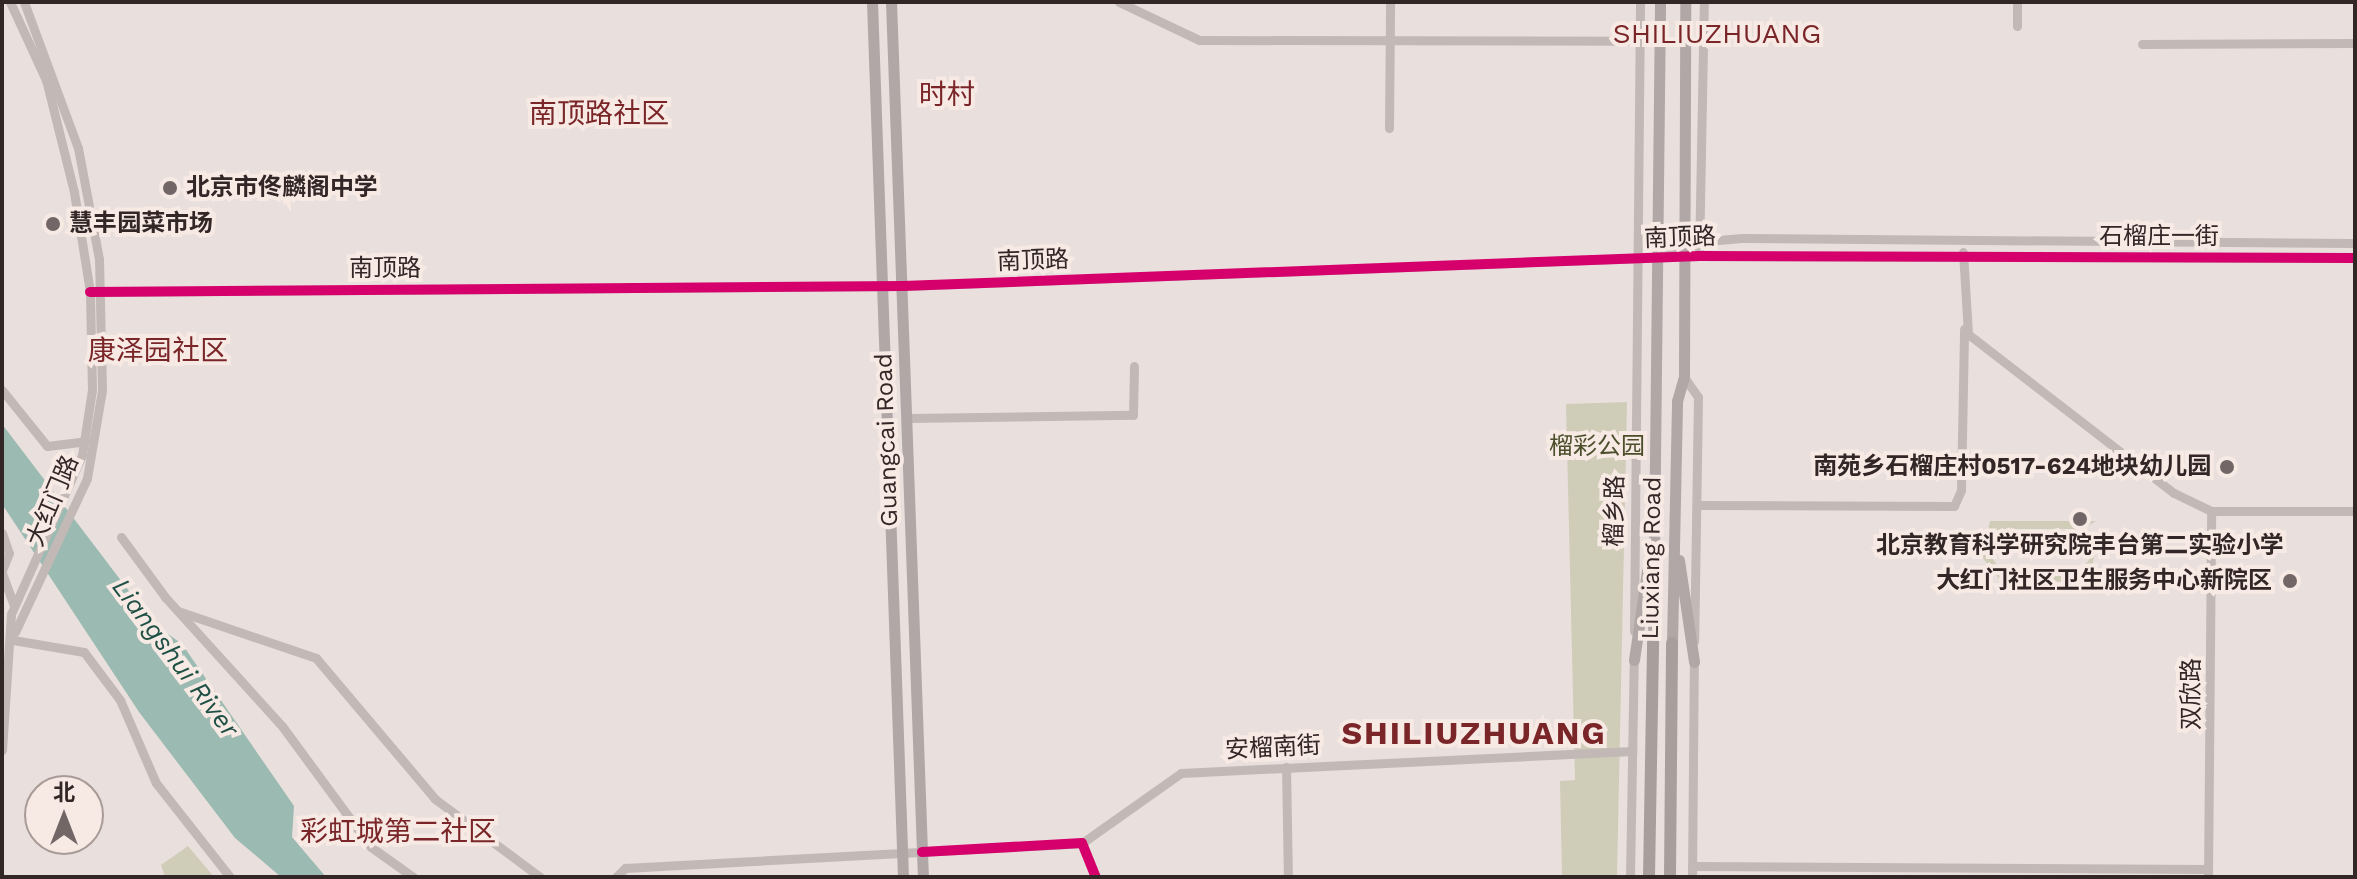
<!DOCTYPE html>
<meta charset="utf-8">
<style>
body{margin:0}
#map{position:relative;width:2357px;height:879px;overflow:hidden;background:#e9e0dd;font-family:"Work Sans","Noto Sans SC",sans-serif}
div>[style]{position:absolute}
.green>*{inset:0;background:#cfccb8}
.water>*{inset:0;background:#9bbab1}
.minor>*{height:9px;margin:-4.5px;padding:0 4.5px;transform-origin:4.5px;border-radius:4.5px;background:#c2b9b6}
.major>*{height:11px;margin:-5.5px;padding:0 5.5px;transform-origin:5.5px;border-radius:5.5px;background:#b0a7a6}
.highway>*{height:12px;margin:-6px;padding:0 6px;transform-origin:6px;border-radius:6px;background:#a89f9c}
.cycleway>*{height:10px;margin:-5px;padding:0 5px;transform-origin:5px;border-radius:5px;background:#d6006c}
.dots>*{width:22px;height:22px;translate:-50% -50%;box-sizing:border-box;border:4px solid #f7e9e3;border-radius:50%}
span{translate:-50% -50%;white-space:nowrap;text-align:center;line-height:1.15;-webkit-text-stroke:8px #f7e9e3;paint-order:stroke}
.poi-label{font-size:24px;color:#322626;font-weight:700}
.left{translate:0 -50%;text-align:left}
.right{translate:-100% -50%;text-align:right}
.street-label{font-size:24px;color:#322626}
.park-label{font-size:24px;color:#4b4e2b}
.water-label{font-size:26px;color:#1f5046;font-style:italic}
.quarter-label{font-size:28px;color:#7a2528}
.district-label{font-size:32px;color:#7a2528;font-weight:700;letter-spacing:2px}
.frame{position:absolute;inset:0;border:4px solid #322626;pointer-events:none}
.north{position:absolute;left:24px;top:775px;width:80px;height:80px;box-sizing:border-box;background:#f7e9e3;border:2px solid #a89b97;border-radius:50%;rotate:0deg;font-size:22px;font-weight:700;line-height:32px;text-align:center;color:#322626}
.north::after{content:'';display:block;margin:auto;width:28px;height:36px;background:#726766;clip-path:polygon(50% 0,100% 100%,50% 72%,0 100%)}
</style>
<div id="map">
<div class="green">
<i style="clip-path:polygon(1627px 402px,1617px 877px,1562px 877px,1560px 781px,1575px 780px,1566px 404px)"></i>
<i style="clip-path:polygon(evenodd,1990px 521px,2096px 521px,2085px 528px,2096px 549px,2092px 566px,2073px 582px,2000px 580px,1982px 557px,1990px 521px,2003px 529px,2074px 529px,2089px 544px,2089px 560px,2074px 575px,2003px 575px,1988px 551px,2003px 529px)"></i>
<i style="clip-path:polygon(188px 846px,214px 877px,165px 877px,161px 865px)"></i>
</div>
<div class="water">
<i style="clip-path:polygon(2px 424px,154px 624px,182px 644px,294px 806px,292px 837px,326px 877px,281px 877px,235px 838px,139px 712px,2px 504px)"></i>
</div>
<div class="minor">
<i style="left:1119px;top:2px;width:89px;rotate:25.4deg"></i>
<i style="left:1199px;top:40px;width:440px;rotate:0.1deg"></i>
<i style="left:2017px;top:26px;width:24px;rotate:-90deg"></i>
<i style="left:2142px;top:44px;width:213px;rotate:-0.3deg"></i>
<i style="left:1389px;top:128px;width:126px;rotate:-89.5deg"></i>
<i style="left:1963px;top:252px;width:82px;rotate:86.5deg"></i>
<i style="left:1968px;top:334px;width:260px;rotate:37.7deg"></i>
<i style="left:2174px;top:493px;width:41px;rotate:25.9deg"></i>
<i style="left:2211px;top:511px;width:144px"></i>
<i style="left:1660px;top:256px;width:26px;rotate:-29deg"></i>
<i style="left:1683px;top:243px;width:59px;rotate:-4.8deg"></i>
<i style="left:1742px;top:238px;width:613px;rotate:0.47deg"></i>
<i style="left:1699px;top:256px;width:254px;rotate:-88.9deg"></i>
<i style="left:90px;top:292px;width:813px;rotate:-0.42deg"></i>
<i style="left:903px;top:286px;width:797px;rotate:-2.16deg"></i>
<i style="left:1699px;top:256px;width:656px;rotate:0.17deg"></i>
<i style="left:1684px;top:377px;width:24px;rotate:55deg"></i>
<i style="left:1698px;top:397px;width:244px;rotate:90.9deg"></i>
<i style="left:2px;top:390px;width:72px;rotate:51.2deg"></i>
<i style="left:47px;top:446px;width:39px;rotate:-7deg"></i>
<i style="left:909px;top:418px;width:224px;rotate:-0.8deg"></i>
<i style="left:1133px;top:415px;width:49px;rotate:-88.8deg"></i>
<i style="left:1697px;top:505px;width:257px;rotate:0.2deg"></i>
<i style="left:1954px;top:506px;width:17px;rotate:-66deg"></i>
<i style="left:1961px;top:490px;width:161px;rotate:-88.9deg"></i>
<i style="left:2px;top:533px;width:21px;rotate:71deg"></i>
<i style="left:9px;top:553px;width:18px;rotate:112deg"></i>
<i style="left:121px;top:537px;width:74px;rotate:53.7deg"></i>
<i style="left:165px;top:597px;width:174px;rotate:47.8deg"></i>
<i style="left:282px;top:726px;width:150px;rotate:53.7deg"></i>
<i style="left:371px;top:847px;width:52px;rotate:35.5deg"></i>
<i style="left:2px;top:573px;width:35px;rotate:70deg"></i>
<i style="left:178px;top:611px;width:146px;rotate:18.8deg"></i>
<i style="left:316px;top:658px;width:185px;rotate:49.8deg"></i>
<i style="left:435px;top:799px;width:131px;rotate:36.6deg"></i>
<i style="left:1634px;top:631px;width:629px;rotate:-89.45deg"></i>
<i style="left:15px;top:632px;width:170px;rotate:-64.9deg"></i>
<i style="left:87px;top:478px;width:89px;rotate:-80.3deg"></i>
<i style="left:102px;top:390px;width:131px;rotate:-91.3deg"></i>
<i style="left:99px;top:259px;width:113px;rotate:-100.7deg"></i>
<i style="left:78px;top:148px;width:156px;rotate:-110.3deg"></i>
<i style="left:13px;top:640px;width:72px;rotate:9.6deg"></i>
<i style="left:84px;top:652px;width:60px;rotate:53.1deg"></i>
<i style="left:120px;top:700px;width:90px;rotate:66.6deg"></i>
<i style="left:156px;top:783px;width:120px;rotate:51.8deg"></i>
<i style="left:2px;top:750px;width:136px;rotate:-86.2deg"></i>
<i style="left:11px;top:614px;width:174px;rotate:-65.9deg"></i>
<i style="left:82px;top:455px;width:66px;rotate:-81.3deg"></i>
<i style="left:92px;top:390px;width:98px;rotate:-91.2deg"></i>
<i style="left:90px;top:292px;width:101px;rotate:-99.1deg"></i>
<i style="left:74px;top:192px;width:115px;rotate:-104deg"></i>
<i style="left:46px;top:80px;width:86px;rotate:-114.8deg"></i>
<i style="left:1286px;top:767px;width:110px;rotate:89deg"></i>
<i style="left:1082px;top:843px;width:121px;rotate:-35.3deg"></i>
<i style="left:1181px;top:773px;width:452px;rotate:-2.8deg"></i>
<i style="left:1692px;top:866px;width:516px;rotate:0.33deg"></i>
<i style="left:616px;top:877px;width:13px;rotate:-45deg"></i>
<i style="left:625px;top:868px;width:458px;rotate:-3.1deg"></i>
<i style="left:1082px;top:843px;width:37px;rotate:68deg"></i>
<i style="left:1630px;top:877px;width:224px;rotate:-89deg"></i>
<i style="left:1692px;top:877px;width:221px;rotate:-89.5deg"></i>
<i style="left:2208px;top:877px;width:366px;rotate:-89.5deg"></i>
</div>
<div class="major">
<i style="left:872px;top:2px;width:876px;rotate:87.97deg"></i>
<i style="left:891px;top:2px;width:876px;rotate:87.91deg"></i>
<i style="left:1679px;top:560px;width:103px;rotate:81.6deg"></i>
<i style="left:1653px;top:642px;width:640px;rotate:-89.37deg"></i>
<i style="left:1672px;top:643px;width:242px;rotate:-88.8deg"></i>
<i style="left:1677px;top:401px;width:25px;rotate:-74deg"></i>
<i style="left:1684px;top:377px;width:375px;rotate:-89.8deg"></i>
<i style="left:1634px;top:660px;width:90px;rotate:-81.7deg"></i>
</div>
<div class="highway">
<i style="left:1649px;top:877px;width:235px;rotate:-89deg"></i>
<i style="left:1670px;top:877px;width:234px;rotate:-89.5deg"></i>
</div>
<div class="cycleway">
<i style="left:90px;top:292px;width:813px;rotate:-0.42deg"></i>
<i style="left:903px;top:286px;width:797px;rotate:-2.16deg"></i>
<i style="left:1699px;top:256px;width:656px;rotate:0.17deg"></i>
<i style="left:922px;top:852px;width:160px;rotate:-3.2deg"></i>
<i style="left:1082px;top:843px;width:37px;rotate:68deg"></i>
</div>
<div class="dots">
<i style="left:170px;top:188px;background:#726766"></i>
<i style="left:53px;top:224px;background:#726766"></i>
<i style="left:2227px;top:467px;background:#726766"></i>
<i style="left:2080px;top:519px;background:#726766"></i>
<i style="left:2290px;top:581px;background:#726766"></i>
</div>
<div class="poi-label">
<span class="left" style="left:186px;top:188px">北京市佟麟阁中学</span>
<span class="left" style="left:69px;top:224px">慧丰园菜市场</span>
<span class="right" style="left:2211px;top:467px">南苑乡石榴庄村0517-624地块幼儿园</span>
<span style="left:2080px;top:546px">北京教育科学研究院丰台第二实验小学</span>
<span class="right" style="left:2272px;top:581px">大红门社区卫生服务中心新院区</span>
</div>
<div class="street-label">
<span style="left:2159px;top:237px">石榴庄一街</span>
<span style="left:1680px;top:238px;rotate:-2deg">南顶路</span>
<span style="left:1033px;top:261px;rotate:-2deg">南顶路</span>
<span style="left:385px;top:269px">南顶路</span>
<span style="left:887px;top:440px;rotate:-92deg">Guangcai Road</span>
<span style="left:53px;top:501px;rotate:-67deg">大红门路</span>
<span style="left:1615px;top:511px;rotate:-89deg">榴乡路</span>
<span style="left:1652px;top:558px;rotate:-89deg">Liuxiang Road</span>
<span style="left:2192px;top:694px;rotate:-90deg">双欣路</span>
<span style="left:1273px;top:748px;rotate:-3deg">安榴南街</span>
</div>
<div class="park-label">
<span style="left:1597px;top:447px">榴彩公园</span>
</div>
<div class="water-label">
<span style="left:175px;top:658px;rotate:53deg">Liangshui River</span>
</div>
<div class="quarter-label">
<span style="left:1717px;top:34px">SHILIUZHUANG</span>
<span style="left:947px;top:95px">时村</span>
<span style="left:599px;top:114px">南顶路社区</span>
<span style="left:158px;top:351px">康泽园社区</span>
<span style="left:398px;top:832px">彩虹城第二社区</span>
</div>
<div class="district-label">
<span style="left:1474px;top:733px">SHILIUZHUANG</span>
</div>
<div class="frame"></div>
<div class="north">北</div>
</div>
